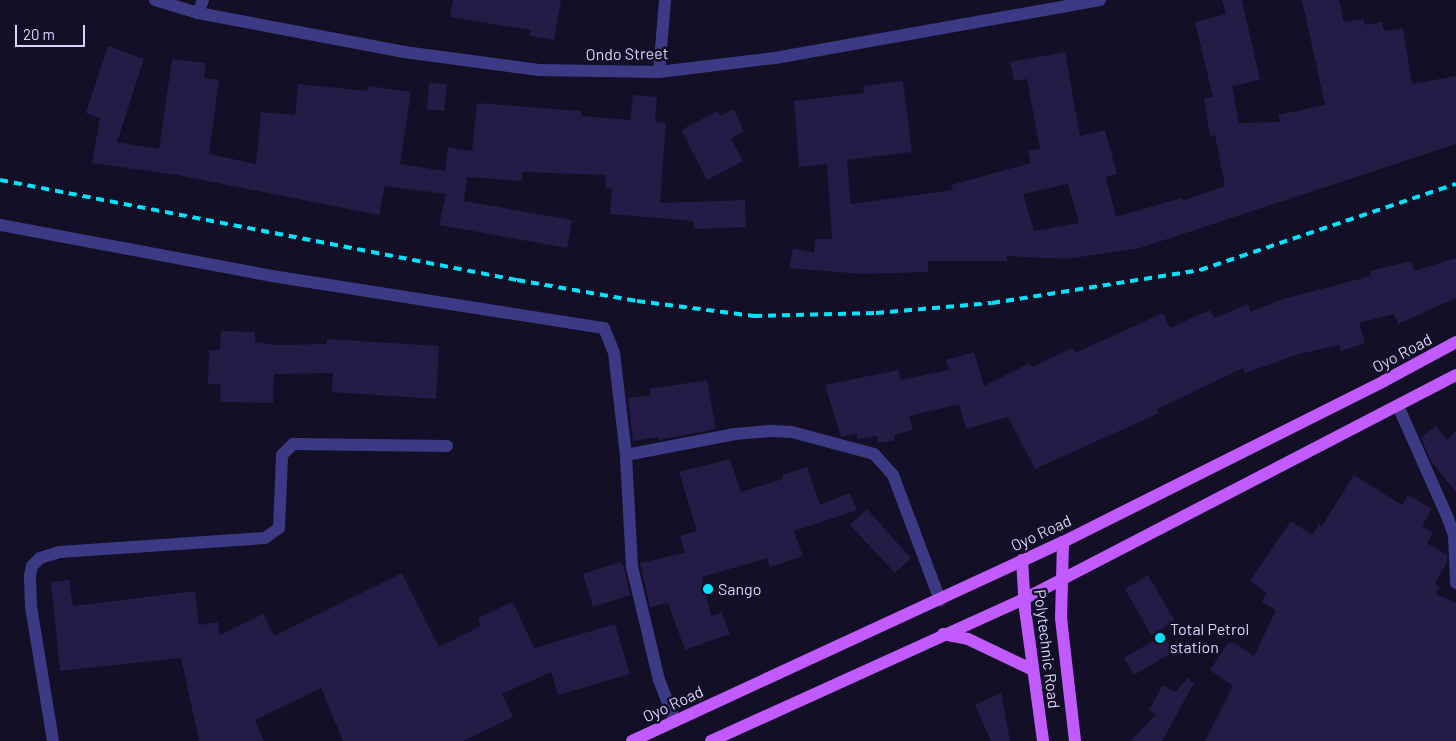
<!DOCTYPE html>
<style>
body{margin:0}
#map{position:relative;width:1456px;height:741px;overflow:hidden;background:#130f26;font-family:Barlow,sans-serif}
div>[style]{position:absolute}
.building>*{inset:0;background:#241b47}
.minor>*{height:12px;margin:-6px;padding:0 6px;transform-origin:6px;border-radius:6px;background:#3d3a85}
.primary>*{height:12px;margin:-6px;padding:0 6px;transform-origin:6px;border-radius:6px;background:#c25bff}
.rail>*{height:4px;margin-top:-2px;transform-origin:0;background:repeating-linear-gradient(90deg,#00e5ff 0 8px,transparent 0 14px)}
.dots>*{width:14px;height:14px;translate:-50% -50%;box-sizing:border-box;border:2px solid #130f26;border-radius:50%}
span{translate:-50% -50%;white-space:nowrap;text-align:center;line-height:1.15;-webkit-text-stroke:5px #130f26;paint-order:stroke}
.street-label{font-size:16px;color:#d9d4ff}
.poi-label{font-size:16px;color:#d9d4ff}
.left{translate:0 -50%;text-align:left}
.scale{position:absolute;left:15px;top:25px;width:70px;height:22px;box-sizing:border-box;border:2px solid #d9d4ff;border-top:0;padding-left:6px;font-size:15px;line-height:18px;white-space:nowrap;color:#d9d4ff;-webkit-text-stroke:4px #130f26;paint-order:stroke}
</style>
<div id="map">
<div class="building">
<i style="clip-path:polygon(453px 0,561px 0,554px 40px,530px 36px,531px 30px,450px 17px)"></i>
<i style="clip-path:polygon(evenodd,1222px 0,1242px 0,1260px 80px,1232px 86px,1239px 123px,1280px 122px,1278px 115px,1325px 105px,1302px 0,1339px 0,1344px 22px,1364px 19px,1365px 25px,1382px 22px,1384px 31px,1403px 28px,1412px 84px,1456px 76px,1456px 144px,1140px 248px,1067px 259px,1007px 256px,1007px 261px,928px 261px,928px 272px,862px 274px,789px 268px,793px 248px,814px 253px,815px 239px,832px 239px,827px 164px,799px 167px,794px 101px,864px 93px,863px 86px,903px 81px,912px 152px,847px 160px,851px 204px,953px 190px,951px 185px,1031px 163px,1028px 151px,1040px 149px,1027px 79px,1014px 81px,1010px 62px,1065px 52px,1080px 136px,1105px 130px,1117px 174px,1106px 177px,1116px 217px,1181px 198px,1182px 201px,1225px 186px,1215px 135px,1210px 136px,1204px 98px,1213px 97px,1195px 22px,1226px 14px,1222px 0,1068px 184px,1079px 223px,1034px 231px,1023px 194px,1068px 184px)"></i>
<i style="clip-path:polygon(108px 46px,144px 59px,117px 142px,159px 149px,172px 59px,206px 63px,204px 78px,219px 80px,209px 154px,256px 164px,261px 112px,295px 115px,298px 84px,368px 91px,369px 86px,411px 92px,400px 164px,445px 171px,448px 147px,472px 151px,477px 103px,581px 111px,581px 116px,630px 120px,633px 95px,657px 97px,655px 122px,666px 123px,660px 203px,745px 200px,746px 227px,694px 229px,693px 221px,610px 214px,612px 189px,605px 188px,606px 175px,522px 172px,522px 181px,467px 177px,464px 201px,572px 220px,567px 248px,439px 225px,446px 194px,385px 186px,379px 215px,177px 175px,92px 163px,100px 118px,86px 113px)"></i>
<i style="clip-path:polygon(429px 83px,447px 84px,444px 111px,427px 109px)"></i>
<i style="clip-path:polygon(734px 109px,744px 132px,731px 138px,743px 161px,707px 180px,681px 130px,718px 111px,720px 116px)"></i>
<i style="clip-path:polygon(1456px 258px,1456px 298px,1398px 324px,1394px 314px,1359px 323px,1365px 343px,1341px 351px,1339px 345px,1299px 354px,1245px 373px,1243px 368px,1157px 409px,1159px 413px,1035px 469px,1008px 417px,966px 429px,959px 404px,909px 416px,913px 430px,894px 435px,895px 440px,878px 443px,877px 436px,858px 439px,857px 434px,841px 437px,825px 385px,898px 370px,901px 380px,949px 370px,946px 360px,974px 352px,984px 386px,1030px 363px,1032px 367px,1072px 348px,1075px 353px,1163px 313px,1170px 328px,1210px 310px,1214px 318px,1248px 304px,1251px 312px,1283px 299px,1371px 276px,1370px 271px,1411px 261px,1414px 271px)"></i>
<i style="clip-path:polygon(221px 331px,255px 332px,255px 342px,275px 345px,327px 344px,327px 339px,439px 346px,436px 399px,332px 392px,333px 373px,274px 374px,273px 403px,220px 402px,221px 384px,208px 384px,209px 350px,220px 350px)"></i>
<i style="clip-path:polygon(707px 380px,716px 429px,658px 440px,658px 437px,633px 441px,628px 398px,651px 395px,650px 389px)"></i>
<i style="clip-path:polygon(1436px 426px,1447px 440px,1456px 431px,1456px 492px,1431px 461px,1421px 438px)"></i>
<i style="clip-path:polygon(730px 459px,741px 492px,783px 479px,782px 475px,807px 467px,820px 505px,850px 493px,857px 510px,794px 531px,803px 556px,770px 567px,767px 558px,702px 577px,711px 616px,722px 612px,730px 634px,685px 650px,668px 603px,650px 607px,640px 563px,685px 553px,680px 536px,697px 531px,679px 472px)"></i>
<i style="clip-path:polygon(1354px 475px,1402px 505px,1408px 495px,1432px 509px,1422px 526px,1433px 533px,1427px 543px,1447px 555px,1447px 562px,1435px 584px,1440px 587px,1436px 594px,1456px 603px,1456px 741px,1205px 741px,1233px 686px,1210px 670px,1228px 643px,1235px 643px,1254px 656px,1276px 610px,1262px 602px,1267px 593px,1250px 581px,1291px 521px,1312px 535px,1319px 524px,1322px 526px)"></i>
<i style="clip-path:polygon(867px 509px,911px 558px,895px 573px,850px 525px)"></i>
<i style="clip-path:polygon(620px 562px,624px 567px,630px 595px,593px 607px,583px 574px)"></i>
<i style="clip-path:polygon(402px 573px,439px 647px,481px 626px,478px 618px,513px 602px,534px 648px,615px 624px,630px 674px,558px 695px,551px 672px,502px 694px,513px 717px,463px 741px,343px 741px,321px 688px,255px 720px,264px 741px,199px 741px,181px 658px,60px 671px,51px 582px,69px 580px,73px 606px,195px 591px,199px 625px,218px 622px,220px 635px,263px 614px,274px 636px)"></i>
<i style="clip-path:polygon(1148px 575px,1175px 621px,1151px 635px,1125px 589px)"></i>
<i style="clip-path:polygon(1163px 635px,1173px 652px,1134px 675px,1124px 658px)"></i>
<i style="clip-path:polygon(1188px 678px,1194px 683px,1162px 741px,1131px 741px,1156px 714px,1149px 710px,1163px 685px,1175px 692px)"></i>
<i style="clip-path:polygon(1001px 693px,1010px 741px,991px 741px,975px 705px)"></i>
</div>
<div class="minor">
<i style="left:155px;top:0;width:45px;rotate:16.8deg"></i>
<i style="left:198px;top:13px;width:210px;rotate:10.7deg"></i>
<i style="left:404px;top:52px;width:136px;rotate:7.6deg"></i>
<i style="left:539px;top:70px;width:120px;rotate:1deg"></i>
<i style="left:659px;top:72px;width:117px;rotate:-6.9deg"></i>
<i style="left:775px;top:58px;width:330px;rotate:-10.1deg"></i>
<i style="left:198px;top:13px;width:14px;rotate:-69deg"></i>
<i style="left:659px;top:72px;width:72px;rotate:-85.2deg"></i>
<i style="left:0;top:225px;width:283px;rotate:10.6deg"></i>
<i style="left:278px;top:277px;width:330px;rotate:8.9deg"></i>
<i style="left:604px;top:328px;width:27px;rotate:68deg"></i>
<i style="left:614px;top:353px;width:103px;rotate:83.3deg"></i>
<i style="left:1398px;top:406px;width:120px;rotate:66deg"></i>
<i style="left:1447px;top:516px;width:20px;rotate:70deg"></i>
<i style="left:1454px;top:535px;width:48px;rotate:87.6deg"></i>
<i style="left:675px;top:721px;width:44px;rotate:-111.3deg"></i>
<i style="left:659px;top:680px;width:116px;rotate:-103.4deg"></i>
<i style="left:632px;top:567px;width:112px;rotate:-93.1deg"></i>
<i style="left:626px;top:455px;width:111px;rotate:-10.9deg"></i>
<i style="left:735px;top:434px;width:38px;rotate:-5deg"></i>
<i style="left:773px;top:431px;width:19px;rotate:3deg"></i>
<i style="left:792px;top:432px;width:85px;rotate:15deg"></i>
<i style="left:874px;top:454px;width:28px;rotate:48deg"></i>
<i style="left:893px;top:475px;width:134px;rotate:69.4deg"></i>
<i style="left:53px;top:741px;width:136px;rotate:-99.3deg"></i>
<i style="left:31px;top:607px;width:31px;rotate:-92deg"></i>
<i style="left:30px;top:576px;width:10px;rotate:-79deg"></i>
<i style="left:32px;top:566px;width:11px;rotate:-45deg"></i>
<i style="left:40px;top:558px;width:21px;rotate:-17deg"></i>
<i style="left:60px;top:552px;width:205px;rotate:-3.9deg"></i>
<i style="left:265px;top:538px;width:17px;rotate:-36deg"></i>
<i style="left:279px;top:528px;width:73px;rotate:-87.6deg"></i>
<i style="left:282px;top:455px;width:16px;rotate:-45deg"></i>
<i style="left:293px;top:444px;width:154px;rotate:0.7deg"></i>
</div>
<div class="primary">
<i style="left:1063px;top:542px;width:76px;rotate:91.5deg"></i>
<i style="left:1061px;top:618px;width:124px;rotate:83.5deg"></i>
<i style="left:1022px;top:560px;width:49px;rotate:86.5deg"></i>
<i style="left:1025px;top:609px;width:133px;rotate:82.2deg"></i>
<i style="left:943px;top:634px;width:25px;rotate:11deg"></i>
<i style="left:968px;top:639px;width:72px;rotate:25.5deg"></i>
<i style="left:632px;top:741px;width:475px;rotate:-24.8deg"></i>
<i style="left:1063px;top:542px;width:359px;rotate:-26.6deg"></i>
<i style="left:1384px;top:381px;width:82px;rotate:-28.4deg"></i>
<i style="left:711px;top:741px;width:344px;rotate:-24.4deg"></i>
<i style="left:1024px;top:599px;width:487px;rotate:-27.4deg"></i>
</div>
<div class="rail">
<i style="left:0;top:180px;width:527px;rotate:10.95deg"></i>
<i style="left:517px;top:280px;width:122px;rotate:9.9deg"></i>
<i style="left:637px;top:301px;width:118px;rotate:7.3deg"></i>
<i style="left:754px;top:316px;width:122px;rotate:-1.4deg"></i>
<i style="left:876px;top:313px;width:116px;rotate:-4.9deg"></i>
<i style="left:992px;top:303px;width:211px;rotate:-9deg"></i>
<i style="left:1200px;top:270px;width:270px;rotate:-18.6deg"></i>
</div>
<div class="dots">
<i style="left:708px;top:589px;background:#00e5ff"></i>
<i style="left:1160px;top:638px;background:#00e5ff"></i>
</div>
<div class="street-label">
<span style="left:627px;top:54px;rotate:-1deg">Ondo Street</span>
<span style="left:1402px;top:353px;rotate:-28deg">Oyo Road</span>
<span style="left:1041px;top:533px;rotate:-25deg">Oyo Road</span>
<span style="left:1047px;top:649px;rotate:83deg">Polytechnic Road</span>
<span style="left:673px;top:704px;rotate:-25deg">Oyo Road</span>
</div>
<div class="poi-label">
<span class="left" style="left:718px;top:589px">Sango</span>
<span class="left" style="left:1170px;top:638px">Total Petrol<br>station</span>
</div>
<div class="scale">20 m</div>
</div>
